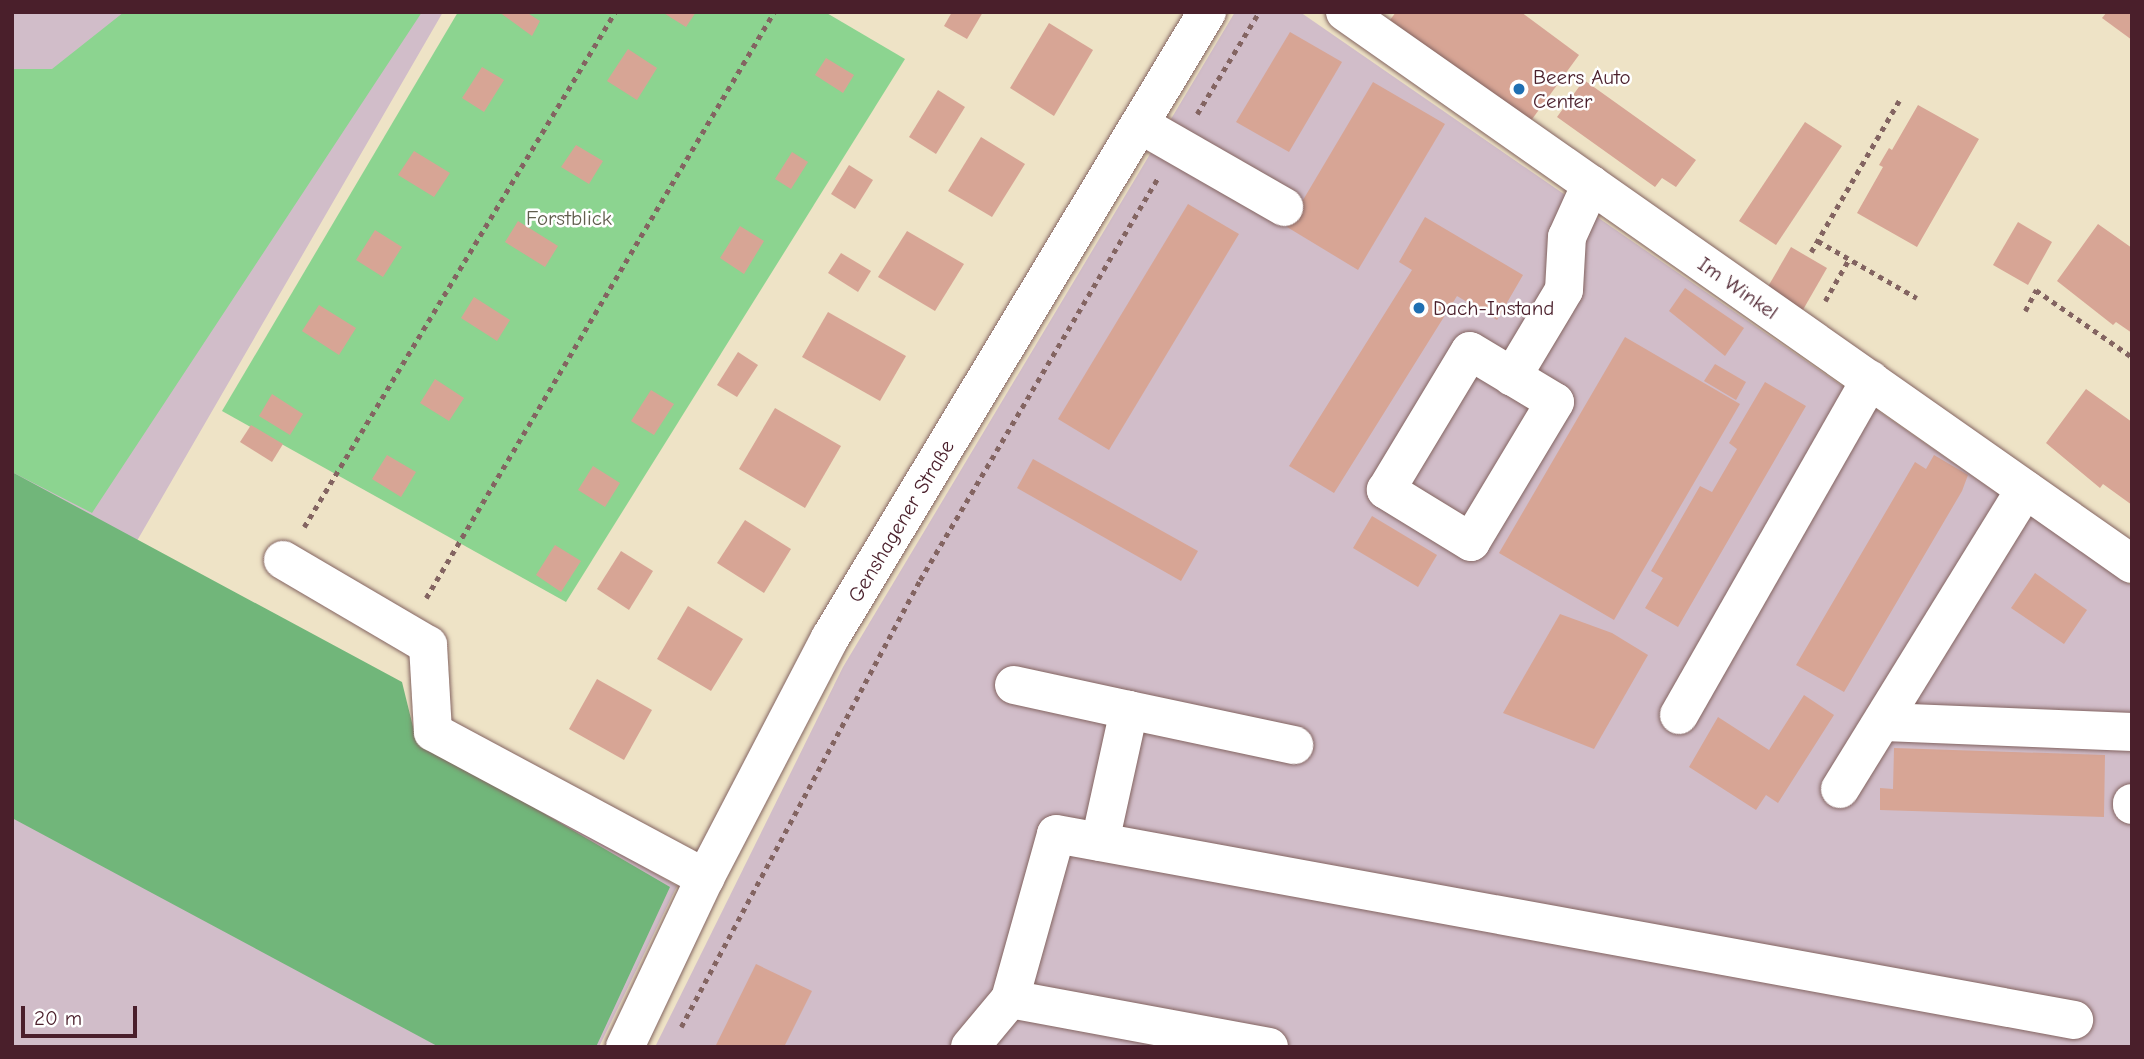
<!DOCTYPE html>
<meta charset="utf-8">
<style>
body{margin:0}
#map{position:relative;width:2144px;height:1059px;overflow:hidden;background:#eee3c6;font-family:"Comic Neue",sans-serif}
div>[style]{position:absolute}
.industrial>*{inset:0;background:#d1bdc9}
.green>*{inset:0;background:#8cd490}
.forest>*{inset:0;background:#71b67a}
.building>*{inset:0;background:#d7a595}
.path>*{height:4.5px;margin-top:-2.25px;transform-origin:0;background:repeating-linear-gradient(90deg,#836461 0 5px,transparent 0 10px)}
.roads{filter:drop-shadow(0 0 2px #836461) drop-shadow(0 0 2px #836461)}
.minor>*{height:38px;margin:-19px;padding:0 19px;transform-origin:19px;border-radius:19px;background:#fff}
.major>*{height:38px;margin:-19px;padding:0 19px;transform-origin:19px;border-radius:19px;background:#fff}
.dots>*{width:19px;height:19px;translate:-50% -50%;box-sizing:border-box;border:4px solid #fff;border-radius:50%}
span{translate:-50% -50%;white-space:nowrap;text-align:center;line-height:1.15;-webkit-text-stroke:5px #fff;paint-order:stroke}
.poi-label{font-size:21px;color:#4a1f2b}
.left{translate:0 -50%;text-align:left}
.park-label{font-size:21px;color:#615e4e}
.street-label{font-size:21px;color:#4a1f2b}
.frame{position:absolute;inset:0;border:14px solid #4a1f2b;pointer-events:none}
.scale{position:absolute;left:21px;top:1006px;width:116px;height:32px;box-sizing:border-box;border:4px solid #4a1f2b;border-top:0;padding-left:9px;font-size:21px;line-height:24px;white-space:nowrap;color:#4a1f2b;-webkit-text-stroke:5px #fff;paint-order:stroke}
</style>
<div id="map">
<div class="industrial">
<i style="clip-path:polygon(12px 12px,443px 12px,123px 565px,677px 886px,599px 1047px,12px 1047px)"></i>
<i style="clip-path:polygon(1235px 12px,1300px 12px,2132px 586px,2132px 1047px,655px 1047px,843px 667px)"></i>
</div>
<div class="green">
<i style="clip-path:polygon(124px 12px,422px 12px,92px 513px,12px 472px,12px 69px,52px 69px)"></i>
<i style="clip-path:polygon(458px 12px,825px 12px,905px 59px,566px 602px,222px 411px)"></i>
</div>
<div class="forest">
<i style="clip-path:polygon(12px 472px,402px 682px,416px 739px,670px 887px,596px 1047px,439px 1047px,12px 818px)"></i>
</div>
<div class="building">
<i style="clip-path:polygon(499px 12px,526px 12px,540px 21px,532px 36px)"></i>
<i style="clip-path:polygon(662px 12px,696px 12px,686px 27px)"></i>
<i style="clip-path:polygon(952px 12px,983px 12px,967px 39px,944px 26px)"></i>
<i style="clip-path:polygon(1396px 12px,1521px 12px,1579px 55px,1530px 122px,1390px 20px)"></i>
<i style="clip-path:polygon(2107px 12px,2132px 12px,2132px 40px,2102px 18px)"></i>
<i style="clip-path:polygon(1049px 23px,1093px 50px,1054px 116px,1010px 88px)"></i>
<i style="clip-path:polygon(1290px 32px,1342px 62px,1289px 152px,1236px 122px)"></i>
<i style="clip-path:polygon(628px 49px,657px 68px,637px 100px,607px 81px)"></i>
<i style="clip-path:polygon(826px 58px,854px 75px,843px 93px,815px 75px)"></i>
<i style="clip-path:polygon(482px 67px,504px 80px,484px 112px,462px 98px)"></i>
<i style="clip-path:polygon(1584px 80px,1696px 160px,1676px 187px,1662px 178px,1655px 187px,1557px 117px)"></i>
<i style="clip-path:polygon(1373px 82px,1445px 124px,1358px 270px,1287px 227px)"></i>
<i style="clip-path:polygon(938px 90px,965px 107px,936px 154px,909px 137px)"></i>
<i style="clip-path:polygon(1918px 105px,1979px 139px,1917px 247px,1857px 213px,1883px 167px,1879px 165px,1889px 148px,1892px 150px)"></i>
<i style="clip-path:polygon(1805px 122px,1842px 146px,1776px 245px,1739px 221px)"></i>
<i style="clip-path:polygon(981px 137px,1025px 164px,992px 217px,948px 191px)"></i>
<i style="clip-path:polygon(576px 145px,603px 161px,589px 184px,561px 167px)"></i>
<i style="clip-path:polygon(414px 151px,450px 173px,434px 197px,398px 175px)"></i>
<i style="clip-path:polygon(792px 152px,808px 162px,791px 189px,775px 179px)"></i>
<i style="clip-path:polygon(849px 165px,873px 180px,855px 209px,831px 194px)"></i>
<i style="clip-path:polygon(1188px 204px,1239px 234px,1109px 450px,1058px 419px)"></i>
<i style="clip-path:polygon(1425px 217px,1523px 275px,1497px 320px,1457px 296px,1334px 493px,1289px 466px,1412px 270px,1399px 262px)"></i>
<i style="clip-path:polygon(518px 221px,558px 246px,545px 267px,505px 242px)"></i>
<i style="clip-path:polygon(2018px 222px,2052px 242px,2028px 285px,1993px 265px)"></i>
<i style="clip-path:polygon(2098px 224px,2132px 248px,2132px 333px,2116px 322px,2113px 325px,2057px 281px)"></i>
<i style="clip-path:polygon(740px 226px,764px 241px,744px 274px,720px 258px)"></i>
<i style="clip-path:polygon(375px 230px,402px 247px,383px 277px,356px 260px)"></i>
<i style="clip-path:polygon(907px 231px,964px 264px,935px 311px,878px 277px)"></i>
<i style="clip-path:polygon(1791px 247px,1827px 268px,1800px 315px,1766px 290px)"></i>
<i style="clip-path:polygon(841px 253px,871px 271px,858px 292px,828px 273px)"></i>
<i style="clip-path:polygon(1685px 288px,1744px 328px,1725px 356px,1669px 311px)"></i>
<i style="clip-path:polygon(474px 297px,510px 320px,497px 341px,461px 318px)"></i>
<i style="clip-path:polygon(319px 305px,356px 328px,339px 355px,302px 331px)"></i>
<i style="clip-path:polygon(828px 312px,906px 356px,880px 401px,802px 357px)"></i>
<i style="clip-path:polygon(1625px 337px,1740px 404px,1614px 620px,1499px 553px)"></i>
<i style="clip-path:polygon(738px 352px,758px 365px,737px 397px,717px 385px)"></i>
<i style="clip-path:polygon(1715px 364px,1746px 382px,1736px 400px,1704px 381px)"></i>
<i style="clip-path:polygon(435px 379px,464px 398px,449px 421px,420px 403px)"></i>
<i style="clip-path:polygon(1765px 382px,1806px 406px,1678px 627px,1645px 608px,1663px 578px,1651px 571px,1700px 486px,1712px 492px,1737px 449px,1729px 443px)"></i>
<i style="clip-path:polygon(2086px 389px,2132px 422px,2132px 505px,2103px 484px,2100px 488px,2046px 443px)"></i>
<i style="clip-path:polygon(651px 390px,674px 404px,654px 435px,631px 421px)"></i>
<i style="clip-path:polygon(272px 394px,303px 414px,290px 435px,259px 416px)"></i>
<i style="clip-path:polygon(775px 408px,841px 446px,805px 508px,739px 469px)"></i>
<i style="clip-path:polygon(251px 425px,283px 444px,272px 462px,240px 442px)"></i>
<i style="clip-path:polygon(387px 455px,416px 472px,401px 497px,372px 479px)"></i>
<i style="clip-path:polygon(1934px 455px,1968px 475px,1962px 491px,1844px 692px,1796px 665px,1915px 462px,1926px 469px)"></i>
<i style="clip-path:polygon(1033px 459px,1198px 551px,1181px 581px,1017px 488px)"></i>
<i style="clip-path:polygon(593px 466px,620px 483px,605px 507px,578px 490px)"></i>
<i style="clip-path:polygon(1372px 516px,1437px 555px,1418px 587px,1353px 548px)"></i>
<i style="clip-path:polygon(745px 520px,791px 549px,764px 593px,717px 563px)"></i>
<i style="clip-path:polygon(555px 545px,581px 561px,561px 592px,536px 575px)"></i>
<i style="clip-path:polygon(621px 551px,653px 571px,629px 610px,597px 589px)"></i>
<i style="clip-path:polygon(2035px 573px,2087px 610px,2064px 644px,2011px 608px)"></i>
<i style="clip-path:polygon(688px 606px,743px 639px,711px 691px,657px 659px)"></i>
<i style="clip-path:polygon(1560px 614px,1612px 633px,1648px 655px,1594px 749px,1503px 713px)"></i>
<i style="clip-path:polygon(597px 679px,652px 710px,624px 760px,569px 729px)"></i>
<i style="clip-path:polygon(1804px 695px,1834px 715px,1778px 803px,1766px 795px,1756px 810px,1689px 767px,1718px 717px,1769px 750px)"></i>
<i style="clip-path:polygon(1894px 748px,2105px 755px,2104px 817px,1880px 810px,1880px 788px,1893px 789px)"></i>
<i style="clip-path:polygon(756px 964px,812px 991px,784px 1047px,715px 1047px)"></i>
</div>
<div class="path">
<i style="left:1197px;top:114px;width:119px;rotate:-58.7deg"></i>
<i style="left:1818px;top:241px;width:114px;rotate:29.9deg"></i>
<i style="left:1811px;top:252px;width:175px;rotate:-59.8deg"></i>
<i style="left:1825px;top:301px;width:48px;rotate:-60.3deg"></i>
<i style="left:2025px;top:311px;width:24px;rotate:-62deg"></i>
<i style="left:2036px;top:290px;width:117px;rotate:34.9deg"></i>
<i style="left:304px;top:527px;width:602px;rotate:-58.87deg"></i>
<i style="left:426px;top:598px;width:682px;rotate:-59.3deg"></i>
<i style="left:681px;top:1027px;width:507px;rotate:-61.87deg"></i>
<i style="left:920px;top:580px;width:467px;rotate:-59.4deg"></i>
</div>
<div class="roads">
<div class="minor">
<i style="left:1345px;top:12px;width:961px;rotate:35.05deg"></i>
<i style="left:1141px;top:125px;width:165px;rotate:29.8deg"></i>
<i style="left:1470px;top:351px;width:99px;rotate:31deg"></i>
<i style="left:1555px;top:402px;width:163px;rotate:121deg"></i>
<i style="left:1471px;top:542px;width:100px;rotate:-148.5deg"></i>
<i style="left:1386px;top:490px;width:162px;rotate:-58.9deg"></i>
<i style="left:1512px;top:377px;width:101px;rotate:-59.1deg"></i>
<i style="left:1564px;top:290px;width:53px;rotate:-86.8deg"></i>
<i style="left:1567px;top:237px;width:58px;rotate:-65.6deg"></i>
<i style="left:283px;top:560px;width:168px;rotate:30.4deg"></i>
<i style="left:428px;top:645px;width:87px;rotate:86.7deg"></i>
<i style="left:433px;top:732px;width:309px;rotate:28.2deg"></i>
<i style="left:1014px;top:685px;width:118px;rotate:12.3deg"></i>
<i style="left:1679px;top:715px;width:386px;rotate:-60.3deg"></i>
<i style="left:1885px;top:722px;width:247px;rotate:2.3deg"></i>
<i style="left:1840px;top:789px;width:352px;rotate:-58.3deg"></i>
<i style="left:2132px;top:805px;width:2px;rotate:-90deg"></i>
<i style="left:1100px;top:842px;width:135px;rotate:-77.6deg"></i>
<i style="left:1129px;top:710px;width:169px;rotate:12deg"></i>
<i style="left:970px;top:1047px;width:62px;rotate:-50.2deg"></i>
<i style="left:1269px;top:1047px;width:263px;rotate:-169.5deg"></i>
<i style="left:1010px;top:999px;width:171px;rotate:-74.4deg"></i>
<i style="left:1056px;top:834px;width:1035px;rotate:10.35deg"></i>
</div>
<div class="major">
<i style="left:625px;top:1047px;width:187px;rotate:-64.7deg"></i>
<i style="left:705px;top:878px;width:271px;rotate:-62.5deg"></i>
<i style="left:830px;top:638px;width:731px;rotate:-58.94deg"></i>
</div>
</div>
<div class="dots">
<i style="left:1519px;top:89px;background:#1f6fb2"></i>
<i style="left:1419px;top:308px;background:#1f6fb2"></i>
</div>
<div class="poi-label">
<span class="left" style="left:1533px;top:89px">Beers Auto<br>Center</span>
<span class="left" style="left:1433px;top:308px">Dach-Instand</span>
</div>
<div class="park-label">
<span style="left:569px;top:218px">Forstblick</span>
</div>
<div class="street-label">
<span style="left:1738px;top:288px;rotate:35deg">Im Winkel</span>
<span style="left:901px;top:521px;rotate:-59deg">Genshagener Straße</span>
</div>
<div class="frame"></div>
<div class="scale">20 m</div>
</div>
